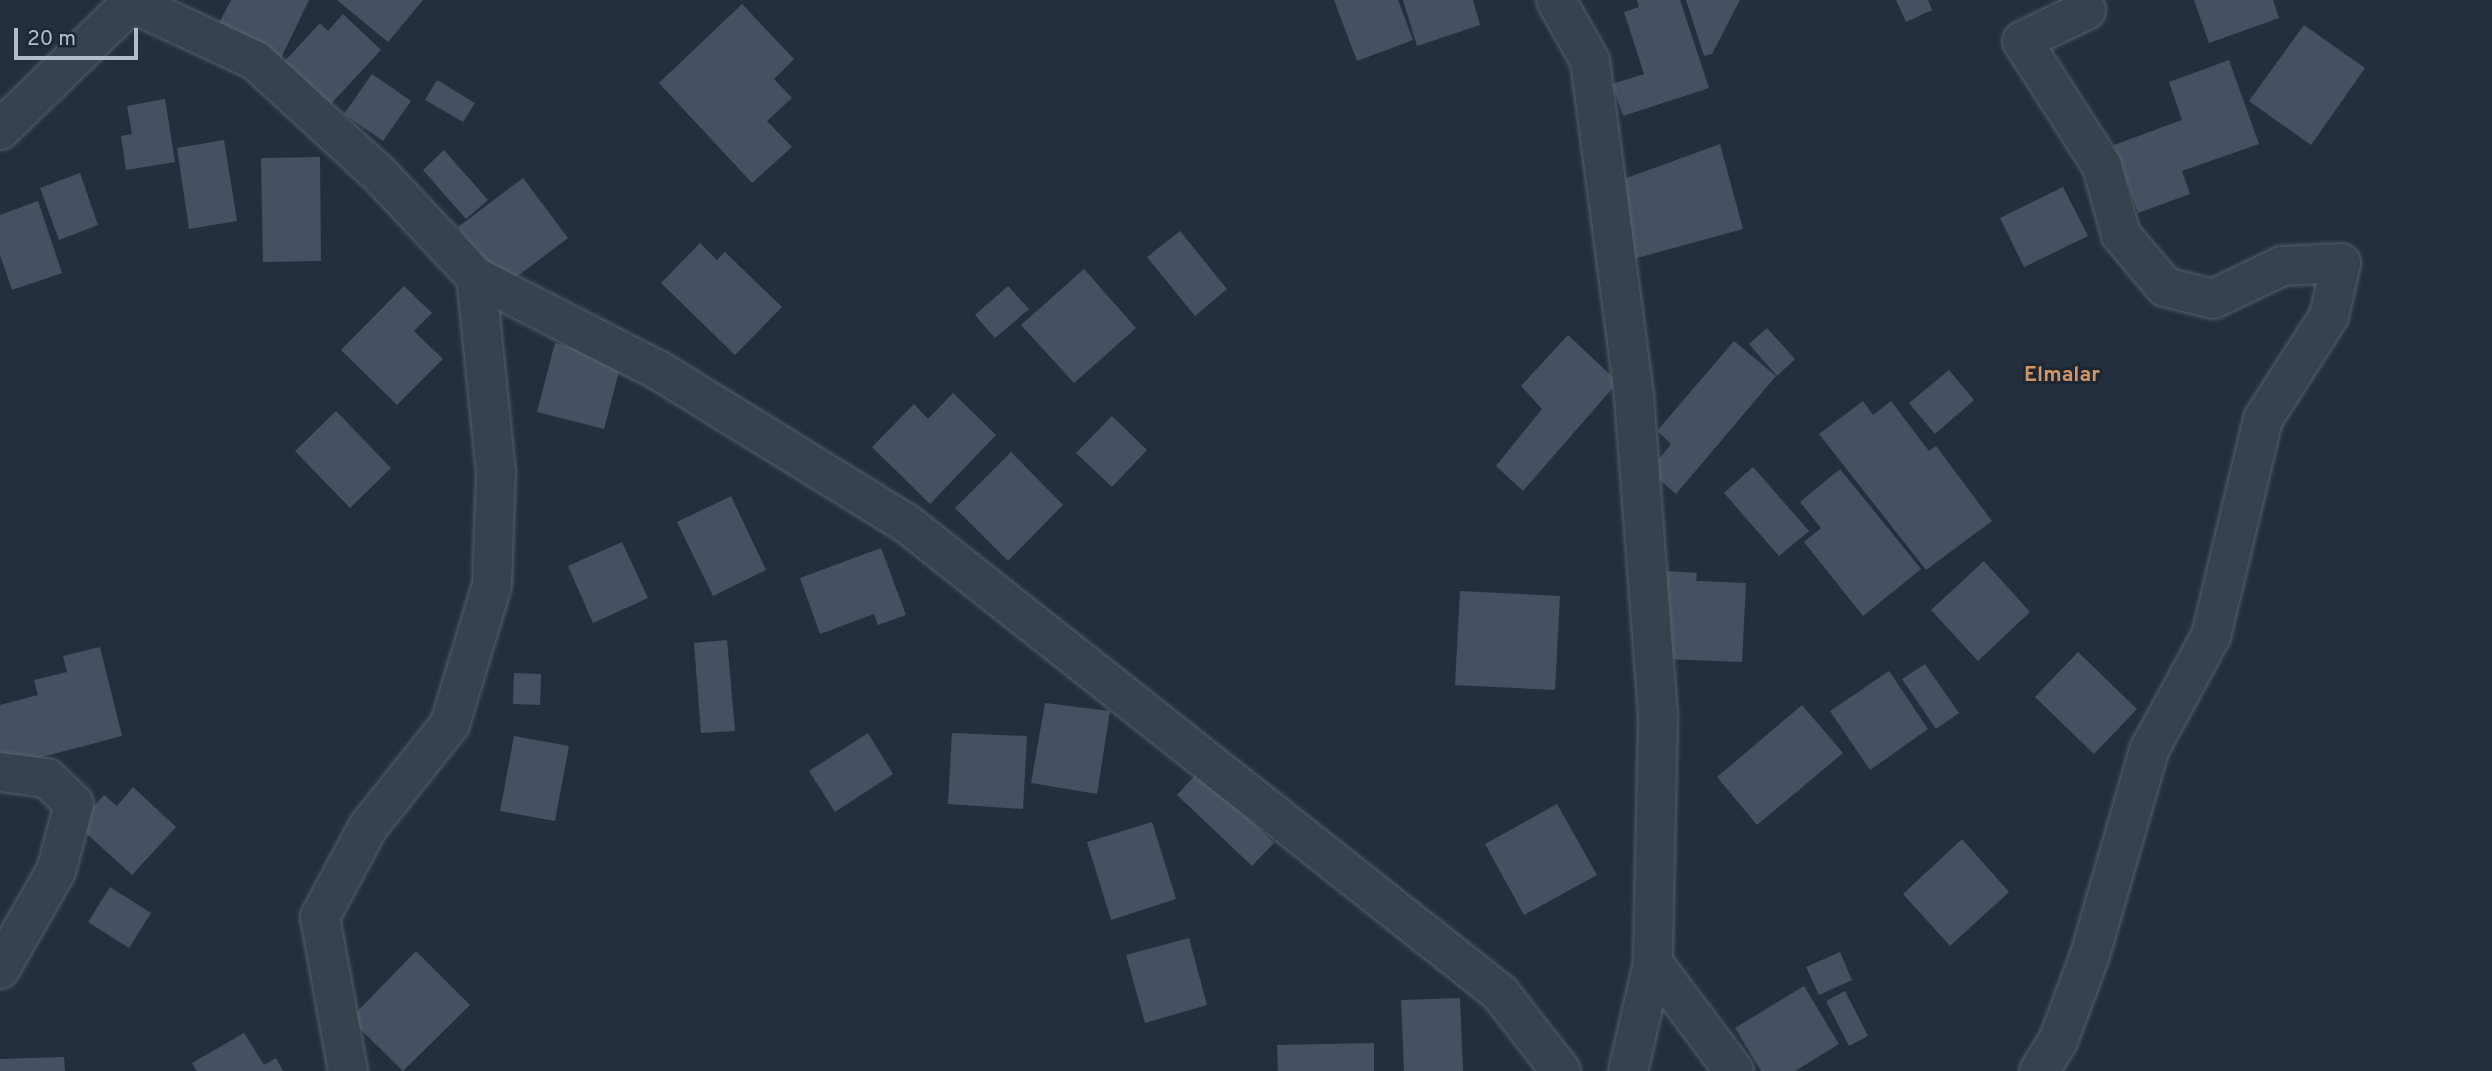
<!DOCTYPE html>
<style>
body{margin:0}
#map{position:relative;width:2492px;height:1071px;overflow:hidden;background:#242f3e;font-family:Overpass,sans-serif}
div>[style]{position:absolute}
.building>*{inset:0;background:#455162}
.roads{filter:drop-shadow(0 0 2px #565f6c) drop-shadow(0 0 2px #565f6c)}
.street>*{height:38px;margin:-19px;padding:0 19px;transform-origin:19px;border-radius:19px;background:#38414e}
span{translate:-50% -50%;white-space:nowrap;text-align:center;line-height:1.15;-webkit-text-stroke:6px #1d2633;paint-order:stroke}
.quarter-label{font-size:21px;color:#d59563;font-weight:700}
.scale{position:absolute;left:14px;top:28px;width:124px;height:32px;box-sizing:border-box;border:4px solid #b4bcc9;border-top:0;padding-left:9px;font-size:21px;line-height:24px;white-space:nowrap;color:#b4bcc9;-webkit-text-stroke:5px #1d2633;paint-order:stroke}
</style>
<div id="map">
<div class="building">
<i style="clip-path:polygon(231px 0,309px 0,280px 60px,216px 29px)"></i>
<i style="clip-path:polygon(337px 0,423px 0,388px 42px)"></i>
<i style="clip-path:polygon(1334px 0,1398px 0,1413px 40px,1357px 61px)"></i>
<i style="clip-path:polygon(1403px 0,1473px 0,1480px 25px,1417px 46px)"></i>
<i style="clip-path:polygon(1637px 0,1680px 0,1709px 88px,1623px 116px,1612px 84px,1644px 74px,1624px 12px,1639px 7px)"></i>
<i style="clip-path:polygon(1686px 0,1740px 0,1712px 54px,1704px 56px)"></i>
<i style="clip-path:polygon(1896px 0,1928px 0,1932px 10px,1906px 22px)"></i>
<i style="clip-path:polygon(2194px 0,2273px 0,2279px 18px,2209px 43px)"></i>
<i style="clip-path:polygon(742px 4px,794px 59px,774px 79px,792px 98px,767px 121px,792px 147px,752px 183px,659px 83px)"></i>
<i style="clip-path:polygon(343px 14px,381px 50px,329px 106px,283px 63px,320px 23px,328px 31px)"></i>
<i style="clip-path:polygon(2304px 25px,2365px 68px,2311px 145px,2249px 101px)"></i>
<i style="clip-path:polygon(2229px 60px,2259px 144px,2182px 171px,2190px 194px,2138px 213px,2114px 145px,2182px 120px,2169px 82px)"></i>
<i style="clip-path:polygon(372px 74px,411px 101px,383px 141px,344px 114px)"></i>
<i style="clip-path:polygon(437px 80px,475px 103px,463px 122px,425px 100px)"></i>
<i style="clip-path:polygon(165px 99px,175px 162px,126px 170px,121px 136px,132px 134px,127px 106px)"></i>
<i style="clip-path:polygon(224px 140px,237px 221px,189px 229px,177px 148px)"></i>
<i style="clip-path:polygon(1720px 144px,1743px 229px,1626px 261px,1613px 183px)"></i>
<i style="clip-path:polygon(444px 150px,488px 200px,466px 219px,423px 170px)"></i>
<i style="clip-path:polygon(320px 157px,321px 261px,263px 262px,261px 158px)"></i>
<i style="clip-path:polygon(80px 173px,98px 225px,59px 240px,40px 188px)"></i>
<i style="clip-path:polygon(523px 178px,568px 238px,503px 287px,458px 227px)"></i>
<i style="clip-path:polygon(2063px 187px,2088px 236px,2024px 267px,2000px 218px)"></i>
<i style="clip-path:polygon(38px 201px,62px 273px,12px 290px,0 255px,0 215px)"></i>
<i style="clip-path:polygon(1180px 231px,1227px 289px,1195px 316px,1147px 257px)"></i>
<i style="clip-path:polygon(700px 243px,717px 260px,725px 252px,782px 307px,735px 355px,661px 283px)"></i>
<i style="clip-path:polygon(1084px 269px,1136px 328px,1074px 383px,1021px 325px)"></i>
<i style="clip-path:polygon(404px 286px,432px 313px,414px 331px,443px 359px,397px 405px,341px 350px)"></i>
<i style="clip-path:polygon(1008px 286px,1029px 309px,995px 338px,975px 315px)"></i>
<i style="clip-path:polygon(1767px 328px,1795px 359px,1777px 376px,1749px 344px)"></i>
<i style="clip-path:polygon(1568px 335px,1618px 382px,1523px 491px,1496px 466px,1542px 409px,1521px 386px)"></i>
<i style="clip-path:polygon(1734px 341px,1776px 376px,1676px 494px,1649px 471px,1671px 444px,1657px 431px)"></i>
<i style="clip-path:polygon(555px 343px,622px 360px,604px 429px,537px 412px)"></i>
<i style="clip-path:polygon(1949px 370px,1974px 400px,1935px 434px,1909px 403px)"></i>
<i style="clip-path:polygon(953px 393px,996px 435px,930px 504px,872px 447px,914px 404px,928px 419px)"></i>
<i style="clip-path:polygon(1863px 401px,1873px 415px,1891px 401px,1929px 451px,1936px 446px,1992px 521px,1926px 570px,1819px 434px)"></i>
<i style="clip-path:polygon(336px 411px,391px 468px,350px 508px,295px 451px)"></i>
<i style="clip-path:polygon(1112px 416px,1147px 450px,1112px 487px,1076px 453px)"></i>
<i style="clip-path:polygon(1011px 452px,1063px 505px,1008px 561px,955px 508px)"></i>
<i style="clip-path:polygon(1753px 467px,1809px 531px,1779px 556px,1724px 493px)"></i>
<i style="clip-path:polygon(1840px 469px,1921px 569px,1863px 616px,1804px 542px,1821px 528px,1800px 502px)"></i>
<i style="clip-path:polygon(731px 496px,766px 570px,713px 596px,677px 522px)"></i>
<i style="clip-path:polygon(622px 542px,648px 598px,593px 623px,568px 566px)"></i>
<i style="clip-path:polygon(881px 548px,906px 615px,878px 625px,874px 614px,820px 634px,800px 578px)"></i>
<i style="clip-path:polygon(1984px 561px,2030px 612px,1978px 661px,1931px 610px)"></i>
<i style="clip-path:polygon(1666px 571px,1697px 573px,1696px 581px,1746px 583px,1742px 662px,1662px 659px)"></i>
<i style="clip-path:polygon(1460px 591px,1560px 596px,1555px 690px,1455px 685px)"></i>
<i style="clip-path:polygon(727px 640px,735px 731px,701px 733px,694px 643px)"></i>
<i style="clip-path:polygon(100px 647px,122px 736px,0 768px,0 705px,38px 695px,34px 680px,67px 672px,63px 656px)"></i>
<i style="clip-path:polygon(2078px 652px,2137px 709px,2094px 754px,2035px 697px)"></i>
<i style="clip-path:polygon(1925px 664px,1959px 713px,1936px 729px,1902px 679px)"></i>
<i style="clip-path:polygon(1889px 671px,1928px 729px,1870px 770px,1830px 711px)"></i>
<i style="clip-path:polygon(514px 673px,541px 674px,540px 705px,513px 704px)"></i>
<i style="clip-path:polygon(1045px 703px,1110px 711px,1097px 794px,1031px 783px)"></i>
<i style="clip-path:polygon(1802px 705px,1843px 753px,1757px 825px,1717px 777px)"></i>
<i style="clip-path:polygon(868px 733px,893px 774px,835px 812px,809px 771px)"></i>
<i style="clip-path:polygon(952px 733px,1027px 736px,1023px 809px,948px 804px)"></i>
<i style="clip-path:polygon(514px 736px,569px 746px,555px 821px,500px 811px)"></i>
<i style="clip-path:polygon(1199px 771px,1274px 843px,1252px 866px,1177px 795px)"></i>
<i style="clip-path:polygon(133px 787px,176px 827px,132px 875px,77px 825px,104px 795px,117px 806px)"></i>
<i style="clip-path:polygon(1557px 804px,1597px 875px,1524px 915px,1485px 844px)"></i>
<i style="clip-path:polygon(1152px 822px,1176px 899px,1111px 920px,1087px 842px)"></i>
<i style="clip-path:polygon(1962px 839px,2009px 892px,1950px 946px,1903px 894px)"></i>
<i style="clip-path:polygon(110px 887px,151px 913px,129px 948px,88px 922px)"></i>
<i style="clip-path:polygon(1189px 938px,1207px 1005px,1145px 1023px,1126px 955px)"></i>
<i style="clip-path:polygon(416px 951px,470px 1005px,403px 1071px,350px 1019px)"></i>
<i style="clip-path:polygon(1840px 952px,1852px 980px,1819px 995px,1806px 967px)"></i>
<i style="clip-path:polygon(1804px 986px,1839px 1044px,1795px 1071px,1761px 1071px,1735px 1028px)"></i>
<i style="clip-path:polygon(1845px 991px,1868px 1036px,1849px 1046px,1826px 1001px)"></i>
<i style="clip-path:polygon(1460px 998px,1463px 1071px,1404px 1071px,1401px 1000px)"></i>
<i style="clip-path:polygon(244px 1033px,264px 1065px,276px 1058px,283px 1071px,197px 1071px,192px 1063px)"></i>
<i style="clip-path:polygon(1374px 1043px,1374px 1071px,1278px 1071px,1277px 1045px)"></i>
<i style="clip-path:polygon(64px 1057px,65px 1071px,0 1071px,0 1059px)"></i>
</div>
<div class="roads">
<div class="street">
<i style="left:126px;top:0;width:144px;rotate:25.1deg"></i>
<i style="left:256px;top:61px;width:171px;rotate:42.6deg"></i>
<i style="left:382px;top:177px;width:137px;rotate:46.8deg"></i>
<i style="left:476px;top:277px;width:204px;rotate:27.1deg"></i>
<i style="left:658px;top:370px;width:291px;rotate:31.7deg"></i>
<i style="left:906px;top:523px;width:757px;rotate:38.35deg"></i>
<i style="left:1500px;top:993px;width:99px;rotate:52deg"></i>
<i style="left:1556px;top:0;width:70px;rotate:60.9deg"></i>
<i style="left:1590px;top:61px;width:338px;rotate:82.5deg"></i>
<i style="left:1634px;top:396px;width:321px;rotate:85.7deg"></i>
<i style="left:1658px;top:716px;width:247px;rotate:91.2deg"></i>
<i style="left:1653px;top:963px;width:111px;rotate:103deg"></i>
<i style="left:0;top:130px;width:187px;rotate:-44.1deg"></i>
<i style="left:0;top:772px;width:47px;rotate:7.3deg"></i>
<i style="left:47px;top:778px;width:37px;rotate:44deg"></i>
<i style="left:74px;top:804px;width:69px;rotate:105deg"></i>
<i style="left:56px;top:871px;width:113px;rotate:119.7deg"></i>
<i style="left:1653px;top:963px;width:135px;rotate:53.1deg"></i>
<i style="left:348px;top:1071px;width:157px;rotate:-100.3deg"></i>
<i style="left:320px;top:917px;width:102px;rotate:-61.9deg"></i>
<i style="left:368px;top:827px;width:132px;rotate:-51.5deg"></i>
<i style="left:450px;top:724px;width:145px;rotate:-73.2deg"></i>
<i style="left:492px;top:585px;width:112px;rotate:-88deg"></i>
<i style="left:496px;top:473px;width:197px;rotate:-95.8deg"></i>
<i style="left:2039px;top:1071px;width:36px;rotate:-58deg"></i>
<i style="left:2058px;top:1041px;width:92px;rotate:-69.6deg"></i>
<i style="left:2090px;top:955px;width:213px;rotate:-73.9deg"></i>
<i style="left:2149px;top:750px;width:130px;rotate:-61.5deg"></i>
<i style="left:2211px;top:636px;width:223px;rotate:-76.5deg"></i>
<i style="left:2263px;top:419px;width:122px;rotate:-57.3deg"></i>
<i style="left:2329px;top:316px;width:54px;rotate:-77.2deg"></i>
<i style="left:2341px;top:263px;width:59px;rotate:177.1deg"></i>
<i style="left:2282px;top:266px;width:76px;rotate:154.4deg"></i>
<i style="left:2213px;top:299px;width:49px;rotate:-166deg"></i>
<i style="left:2165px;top:287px;width:68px;rotate:-130.2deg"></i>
<i style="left:2121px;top:235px;width:72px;rotate:-105.4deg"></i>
<i style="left:2102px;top:166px;width:148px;rotate:-122.6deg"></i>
<i style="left:2022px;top:41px;width:71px;rotate:-25.8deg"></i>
<i style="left:2086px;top:10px;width:11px;rotate:-112deg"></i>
</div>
</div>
<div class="quarter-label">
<span style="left:2062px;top:376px">Elmalar</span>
</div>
<div class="scale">20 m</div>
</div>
